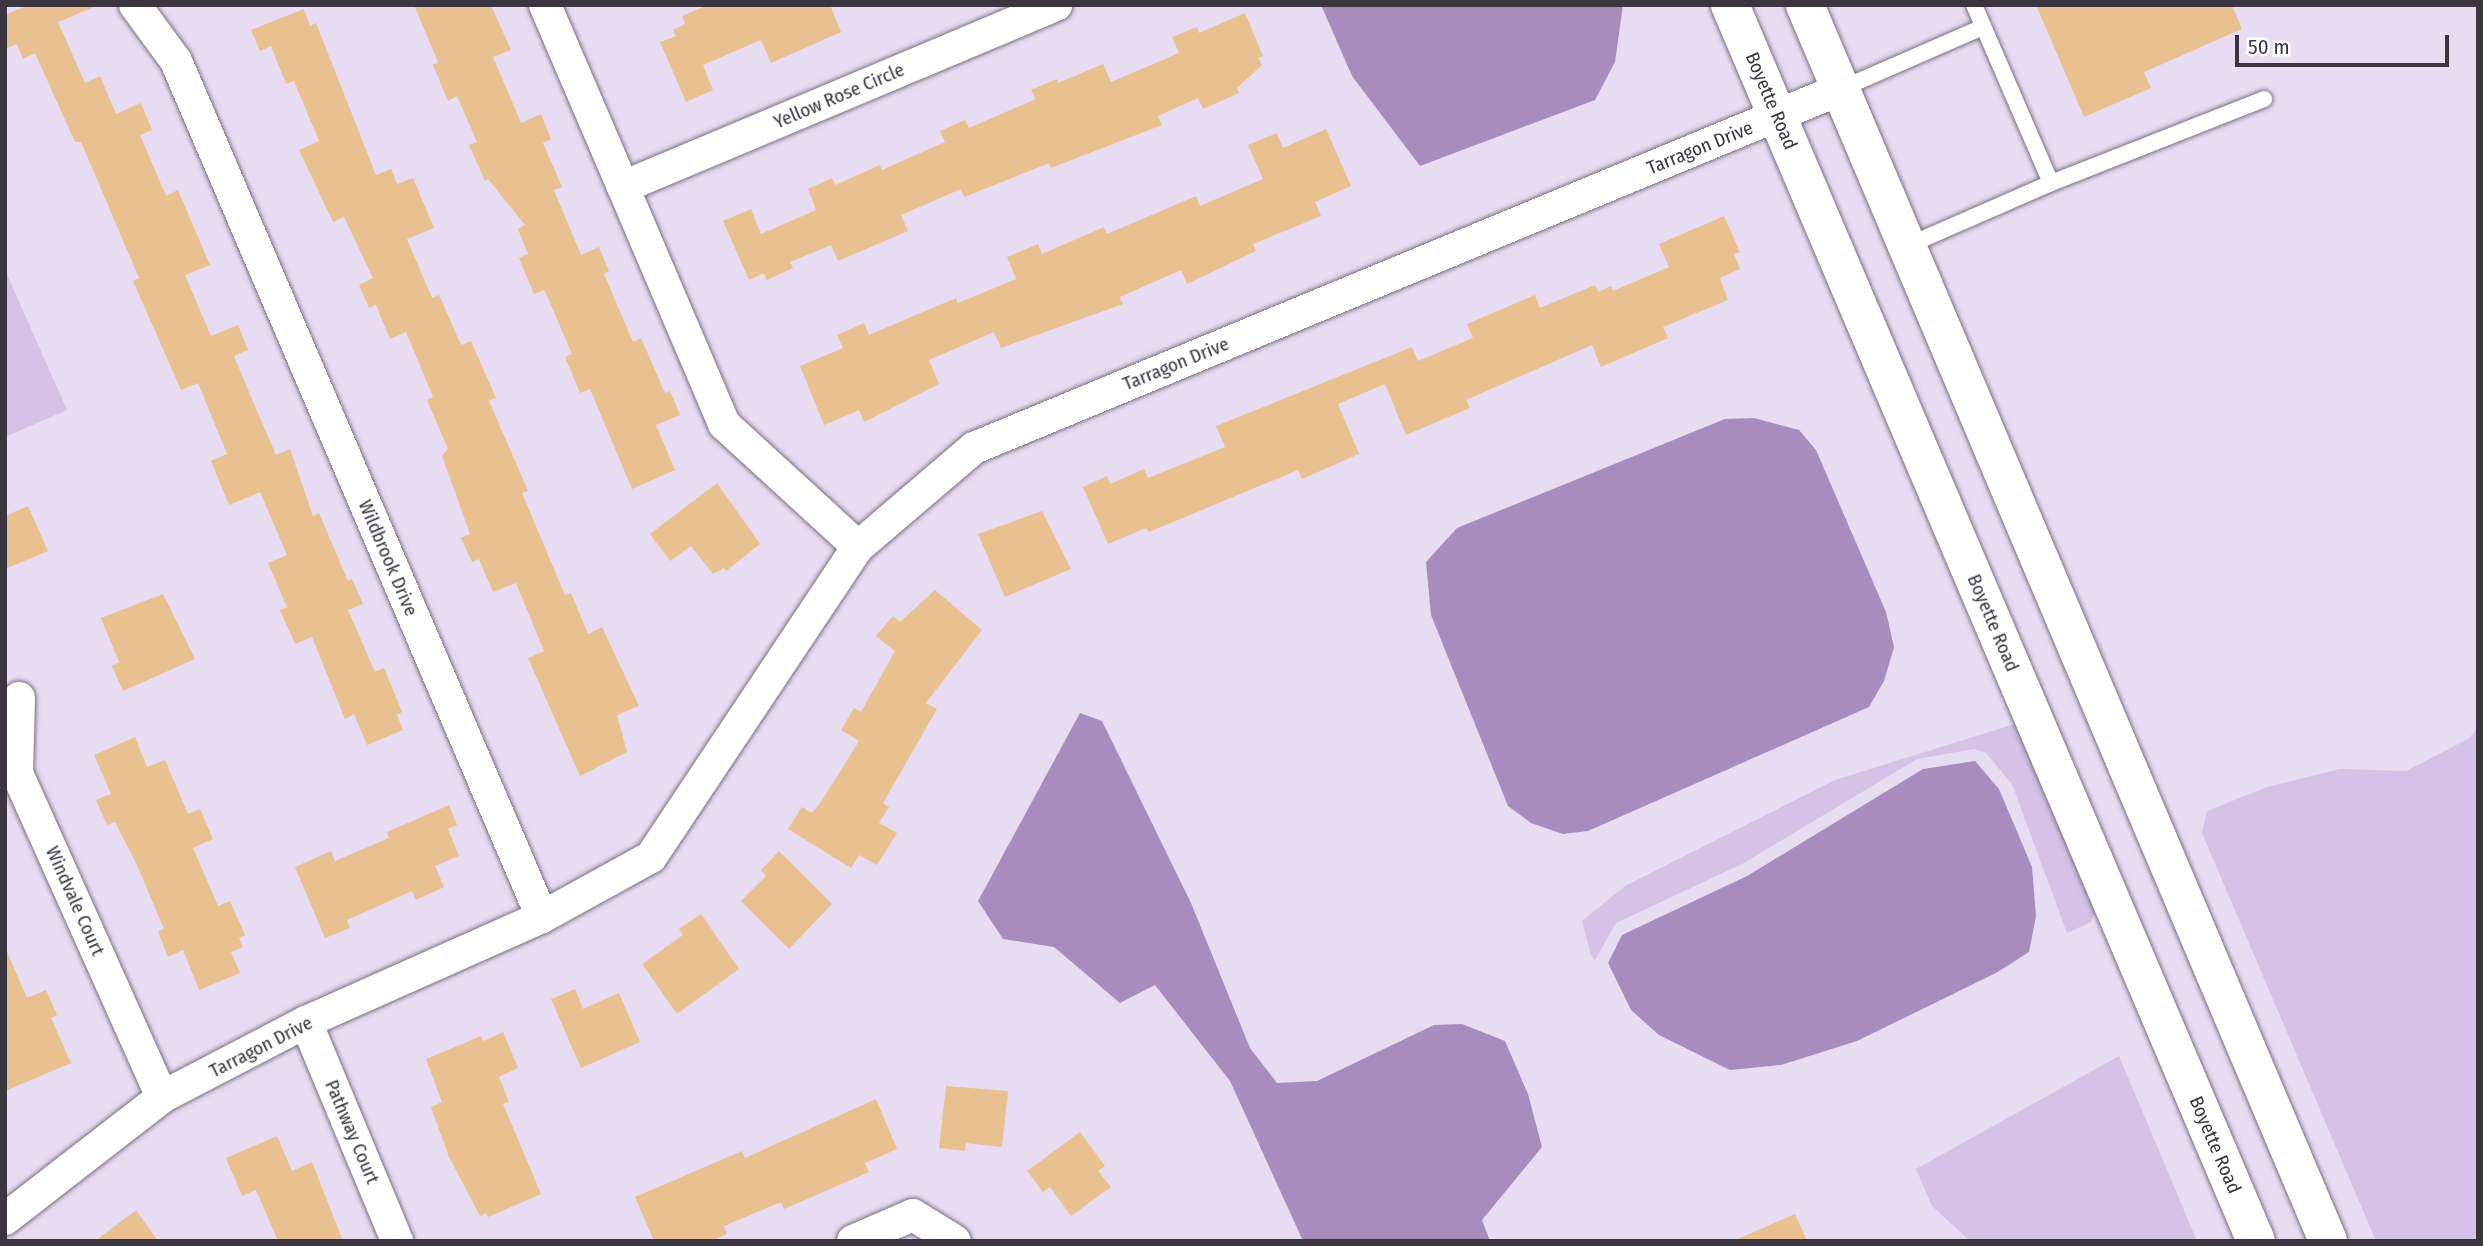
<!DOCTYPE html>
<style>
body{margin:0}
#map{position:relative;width:2483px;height:1246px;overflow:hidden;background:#e8dcf2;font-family:"Fira Sans Condensed",sans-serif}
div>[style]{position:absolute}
.green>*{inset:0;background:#d6c1e7}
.water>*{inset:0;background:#a88cbe}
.building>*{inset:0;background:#e9c090}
.roads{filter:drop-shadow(0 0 2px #796e81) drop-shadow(0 0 2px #796e81)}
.lane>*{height:16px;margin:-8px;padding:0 8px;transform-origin:8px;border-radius:8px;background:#fff}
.street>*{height:32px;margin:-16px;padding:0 16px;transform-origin:16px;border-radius:16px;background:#fff}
.secondary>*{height:38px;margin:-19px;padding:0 19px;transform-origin:19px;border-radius:19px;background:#fff}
span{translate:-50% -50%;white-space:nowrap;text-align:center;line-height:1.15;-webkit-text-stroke:5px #fff;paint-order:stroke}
.street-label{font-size:19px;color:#3a353e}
.frame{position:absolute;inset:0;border:7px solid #3a353e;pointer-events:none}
.scale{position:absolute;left:2235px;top:35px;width:214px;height:32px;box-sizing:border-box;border:4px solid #3a353e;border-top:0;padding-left:9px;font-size:21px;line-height:24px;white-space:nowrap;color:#3a353e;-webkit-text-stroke:5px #fff;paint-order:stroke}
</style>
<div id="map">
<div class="green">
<i style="clip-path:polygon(5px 270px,67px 410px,5px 437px)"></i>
<i style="clip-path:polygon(2018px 723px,2096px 909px,2091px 922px,2067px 933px,2012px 784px,1986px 753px,1974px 749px,1917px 759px,1742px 864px,1616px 923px,1595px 960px,1591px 955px,1582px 921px,1625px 886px,1835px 780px)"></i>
<i style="clip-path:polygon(2478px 728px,2478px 1241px,2376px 1241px,2202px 833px,2207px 811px,2267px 787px,2340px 769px,2406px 771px,2468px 739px)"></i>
<i style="clip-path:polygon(2119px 1056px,2197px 1241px,1970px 1241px,1932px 1206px,1916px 1169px)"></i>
</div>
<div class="water">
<i style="clip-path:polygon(1321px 5px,1623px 5px,1615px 62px,1595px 100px,1420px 166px,1352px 76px)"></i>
<i style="clip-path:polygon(1754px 418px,1799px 430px,1816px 450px,1886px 612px,1894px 647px,1884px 681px,1869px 707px,1588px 831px,1563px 834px,1531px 823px,1508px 806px,1445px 650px,1431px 615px,1426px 562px,1457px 528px,1725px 419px)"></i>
<i style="clip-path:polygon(1080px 713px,1102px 721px,1191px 903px,1250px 1048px,1277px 1083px,1317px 1081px,1434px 1025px,1462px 1024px,1505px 1041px,1528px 1094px,1542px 1147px,1482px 1220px,1490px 1241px,1303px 1241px,1230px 1081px,1155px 985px,1120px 1003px,1054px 947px,1003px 939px,978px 901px)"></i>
<i style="clip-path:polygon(1975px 761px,1999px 789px,2032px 867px,2036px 916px,2029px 952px,1996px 973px,1857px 1041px,1781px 1065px,1730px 1070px,1659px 1035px,1631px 1010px,1608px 963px,1622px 935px,1747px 876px,1923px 769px)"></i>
</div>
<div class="building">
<i style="clip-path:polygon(29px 5px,99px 5px,58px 22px,85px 83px,100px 76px,116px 114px,141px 103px,152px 130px,140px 135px,166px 196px,178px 190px,210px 265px,185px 275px,211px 336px,238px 325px,248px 350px,234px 356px,251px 397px,276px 455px,290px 449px,313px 516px,319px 513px,348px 581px,352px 579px,363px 604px,348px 610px,375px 672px,384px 668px,402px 712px,397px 715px,403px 730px,367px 745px,354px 714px,345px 719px,312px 637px,295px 644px,280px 610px,287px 607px,268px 563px,287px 555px,260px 492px,229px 505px,211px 461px,227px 454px,218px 432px,198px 383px,181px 390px,133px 281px,139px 278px,81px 142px,75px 142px,35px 53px,23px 59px,17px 44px,5px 49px,5px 15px)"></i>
<i style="clip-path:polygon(414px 5px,491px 5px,511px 50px,493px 57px,521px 123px,541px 114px,551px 139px,543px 143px,562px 187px,554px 190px,581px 255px,599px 247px,609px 271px,604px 274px,633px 342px,641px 338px,665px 393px,670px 391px,680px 415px,656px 425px,675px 470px,632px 489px,590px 389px,580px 393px,565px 357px,572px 354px,548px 298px,544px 290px,534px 294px,519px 258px,528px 254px,518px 229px,525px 225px,488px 179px,485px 181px,469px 145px,477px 142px,457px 96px,448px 101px,433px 65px,438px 62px)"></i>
<i style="clip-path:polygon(708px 5px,830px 5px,841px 32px,771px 63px,761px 40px,703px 65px,713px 90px,686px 102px,660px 42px,676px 36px,673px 30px,685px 24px,682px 16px)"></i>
<i style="clip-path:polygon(2036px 5px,2232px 5px,2242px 29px,2144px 72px,2151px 88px,2084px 117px)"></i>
<i style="clip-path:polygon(304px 9px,310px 26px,316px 23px,376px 175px,391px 169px,397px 184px,413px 178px,434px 228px,407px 239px,432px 298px,439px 295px,461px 345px,471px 341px,496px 398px,489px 401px,528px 491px,522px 493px,565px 595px,571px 593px,588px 634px,602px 627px,639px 706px,617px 715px,627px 752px,580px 776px,528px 658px,544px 651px,516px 583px,493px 592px,479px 559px,472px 562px,461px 538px,470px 534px,442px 456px,448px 449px,427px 400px,433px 397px,406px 332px,390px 339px,376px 305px,369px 308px,359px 285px,373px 278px,344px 217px,333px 222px,299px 150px,319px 141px,294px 81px,286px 84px,271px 46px,260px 51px,251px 30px)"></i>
<i style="clip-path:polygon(1245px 13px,1263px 56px,1258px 58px,1262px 65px,1237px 88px,1239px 93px,1203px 109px,1198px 98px,1158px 116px,1162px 125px,1051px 168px,1049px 163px,964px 197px,961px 189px,901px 215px,908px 231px,838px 261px,831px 245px,790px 262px,793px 268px,767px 280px,764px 273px,749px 280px,723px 221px,751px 209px,761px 234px,816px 210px,808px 189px,832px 178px,835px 185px,880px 165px,882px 170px,945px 142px,940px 131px,965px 120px,969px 128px,1036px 99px,1031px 90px,1057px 79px,1058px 83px,1103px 64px,1111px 82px,1179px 53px,1172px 37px,1197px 27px,1199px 33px)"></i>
<i style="clip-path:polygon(1326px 129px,1351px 186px,1315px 202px,1321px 216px,1253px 244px,1256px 251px,1187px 284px,1181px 270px,1120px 297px,1123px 304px,1001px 348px,994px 332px,929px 360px,939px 384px,864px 422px,859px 410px,824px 425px,800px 366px,843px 348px,837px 335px,864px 323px,869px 335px,956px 298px,958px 303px,1016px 279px,1007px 257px,1038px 244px,1042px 254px,1104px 227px,1107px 234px,1196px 196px,1200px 206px,1263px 179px,1248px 145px,1277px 133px,1283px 148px)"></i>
<i style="clip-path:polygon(1724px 216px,1740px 252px,1734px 254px,1740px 269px,1720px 278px,1728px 300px,1663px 327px,1668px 338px,1601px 367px,1592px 345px,1466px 400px,1470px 408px,1406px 435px,1385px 384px,1338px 404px,1359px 454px,1302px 479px,1298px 470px,1149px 532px,1146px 528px,1108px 544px,1083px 487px,1107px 476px,1110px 484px,1144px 469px,1148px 478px,1225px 447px,1216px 426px,1412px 347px,1418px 361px,1473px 338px,1467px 324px,1535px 295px,1540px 308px,1595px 285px,1598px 292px,1611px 286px,1613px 291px,1669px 267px,1659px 244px)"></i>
<i style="clip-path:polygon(717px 483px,760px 544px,726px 571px,724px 568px,713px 574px,691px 546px,670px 561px,650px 534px)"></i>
<i style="clip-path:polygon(28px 506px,48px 551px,5px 569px,5px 516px)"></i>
<i style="clip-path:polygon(1042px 511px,1071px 569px,1005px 597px,978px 534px)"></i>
<i style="clip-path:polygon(935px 590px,982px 630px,926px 703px,937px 709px,883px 803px,889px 807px,879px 823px,897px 833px,877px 865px,859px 855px,851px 868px,788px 829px,802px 807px,812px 813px,821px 802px,859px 741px,841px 730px,854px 708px,861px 712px,895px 651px,876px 636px,893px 616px,900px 622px)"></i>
<i style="clip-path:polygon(163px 594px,195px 659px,123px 691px,112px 666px,119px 662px,101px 618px)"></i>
<i style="clip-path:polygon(135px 737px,147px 767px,165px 760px,188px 814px,200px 809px,213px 839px,193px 848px,218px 906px,230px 901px,245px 935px,239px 938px,243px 947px,231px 952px,240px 973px,199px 990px,183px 950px,168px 957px,158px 931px,164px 929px,137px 865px,115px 822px,107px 825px,96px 800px,111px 794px,94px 755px)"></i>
<i style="clip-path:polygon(449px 805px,457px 825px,448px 829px,459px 856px,435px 866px,444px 887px,416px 900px,412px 891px,347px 920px,350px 928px,325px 938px,295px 867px,331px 851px,335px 861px,389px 838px,387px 832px)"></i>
<i style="clip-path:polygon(779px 851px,832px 904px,789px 949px,741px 901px,766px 876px,761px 870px)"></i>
<i style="clip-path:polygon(701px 914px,739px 969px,677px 1014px,642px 964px,683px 935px,679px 929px)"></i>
<i style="clip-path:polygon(5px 947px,27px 998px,46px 990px,57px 1015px,51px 1018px,71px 1063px,5px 1091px)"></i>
<i style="clip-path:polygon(575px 989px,583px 1009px,619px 993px,640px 1042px,581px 1068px,551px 999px)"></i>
<i style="clip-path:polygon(503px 1032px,518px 1068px,499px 1077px,509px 1102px,503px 1104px,541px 1194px,488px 1217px,486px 1213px,480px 1216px,449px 1157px,431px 1107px,442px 1102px,426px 1059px,481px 1036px,483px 1041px)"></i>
<i style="clip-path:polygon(946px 1086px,1008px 1091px,1002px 1147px,966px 1143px,965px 1151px,939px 1148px)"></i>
<i style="clip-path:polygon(876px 1099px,897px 1149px,865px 1163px,869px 1172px,784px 1209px,781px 1202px,724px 1226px,727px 1234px,711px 1241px,654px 1241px,635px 1197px,742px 1151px,745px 1158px)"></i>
<i style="clip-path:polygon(1080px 1132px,1105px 1166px,1098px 1171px,1111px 1187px,1071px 1216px,1050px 1187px,1043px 1192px,1027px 1171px)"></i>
<i style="clip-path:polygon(277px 1136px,292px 1171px,312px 1162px,343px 1241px,278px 1241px,256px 1190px,242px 1196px,226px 1158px)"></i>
<i style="clip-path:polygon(136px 1210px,158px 1241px,95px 1241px)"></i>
<i style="clip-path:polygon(1795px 1214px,1807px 1241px,1733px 1241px)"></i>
</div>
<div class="roads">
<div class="lane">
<i style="left:1974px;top:5px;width:194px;rotate:66.6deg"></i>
<i style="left:2051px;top:183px;width:229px;rotate:-21.5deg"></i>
<i style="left:1841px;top:89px;width:155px;rotate:-23.6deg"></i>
<i style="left:1907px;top:246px;width:157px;rotate:-23.6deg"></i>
</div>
<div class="street">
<i style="left:135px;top:5px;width:69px;rotate:53.8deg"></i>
<i style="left:176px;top:61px;width:931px;rotate:66.85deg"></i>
<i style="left:545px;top:5px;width:198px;rotate:66.8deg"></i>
<i style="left:623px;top:187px;width:470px;rotate:-22.8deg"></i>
<i style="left:623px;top:187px;width:258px;rotate:66.9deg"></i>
<i style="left:724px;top:424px;width:182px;rotate:42.5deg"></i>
<i style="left:19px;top:698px;width:75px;rotate:91.5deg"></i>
<i style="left:17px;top:773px;width:355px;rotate:65.9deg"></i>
<i style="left:306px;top:1022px;width:237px;rotate:67.4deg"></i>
<i style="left:5px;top:1219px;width:199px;rotate:-37.8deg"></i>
<i style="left:162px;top:1097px;width:162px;rotate:-27.5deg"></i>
<i style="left:306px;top:1022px;width:258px;rotate:-24deg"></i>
<i style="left:542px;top:917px;width:124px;rotate:-28.8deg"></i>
<i style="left:651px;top:857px;width:373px;rotate:-56.3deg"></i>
<i style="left:858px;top:547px;width:153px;rotate:-40.5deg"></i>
<i style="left:974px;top:448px;width:938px;rotate:-22.49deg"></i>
<i style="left:853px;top:1241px;width:65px;rotate:-23.4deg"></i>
<i style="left:913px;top:1215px;width:49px;rotate:31.8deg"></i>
</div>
<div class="secondary">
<i style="left:1730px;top:5px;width:1343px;rotate:66.95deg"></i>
<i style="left:1805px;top:5px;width:1342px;rotate:67.06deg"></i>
</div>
</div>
<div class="street-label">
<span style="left:839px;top:96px;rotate:-23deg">Yellow Rose Circle</span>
<span style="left:1771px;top:101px;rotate:67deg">Boyette Road</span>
<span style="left:1700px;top:148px;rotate:-22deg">Tarragon Drive</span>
<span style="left:1176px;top:364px;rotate:-22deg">Tarragon Drive</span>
<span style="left:388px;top:558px;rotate:67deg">Wildbrook Drive</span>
<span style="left:1993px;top:623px;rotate:67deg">Boyette Road</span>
<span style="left:75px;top:901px;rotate:66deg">Windvale Court</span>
<span style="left:261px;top:1047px;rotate:-27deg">Tarragon Drive</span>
<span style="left:352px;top:1132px;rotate:67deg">Pathway Court</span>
<span style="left:2215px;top:1145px;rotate:67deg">Boyette Road</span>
</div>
<div class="frame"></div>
<div class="scale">50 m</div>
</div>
